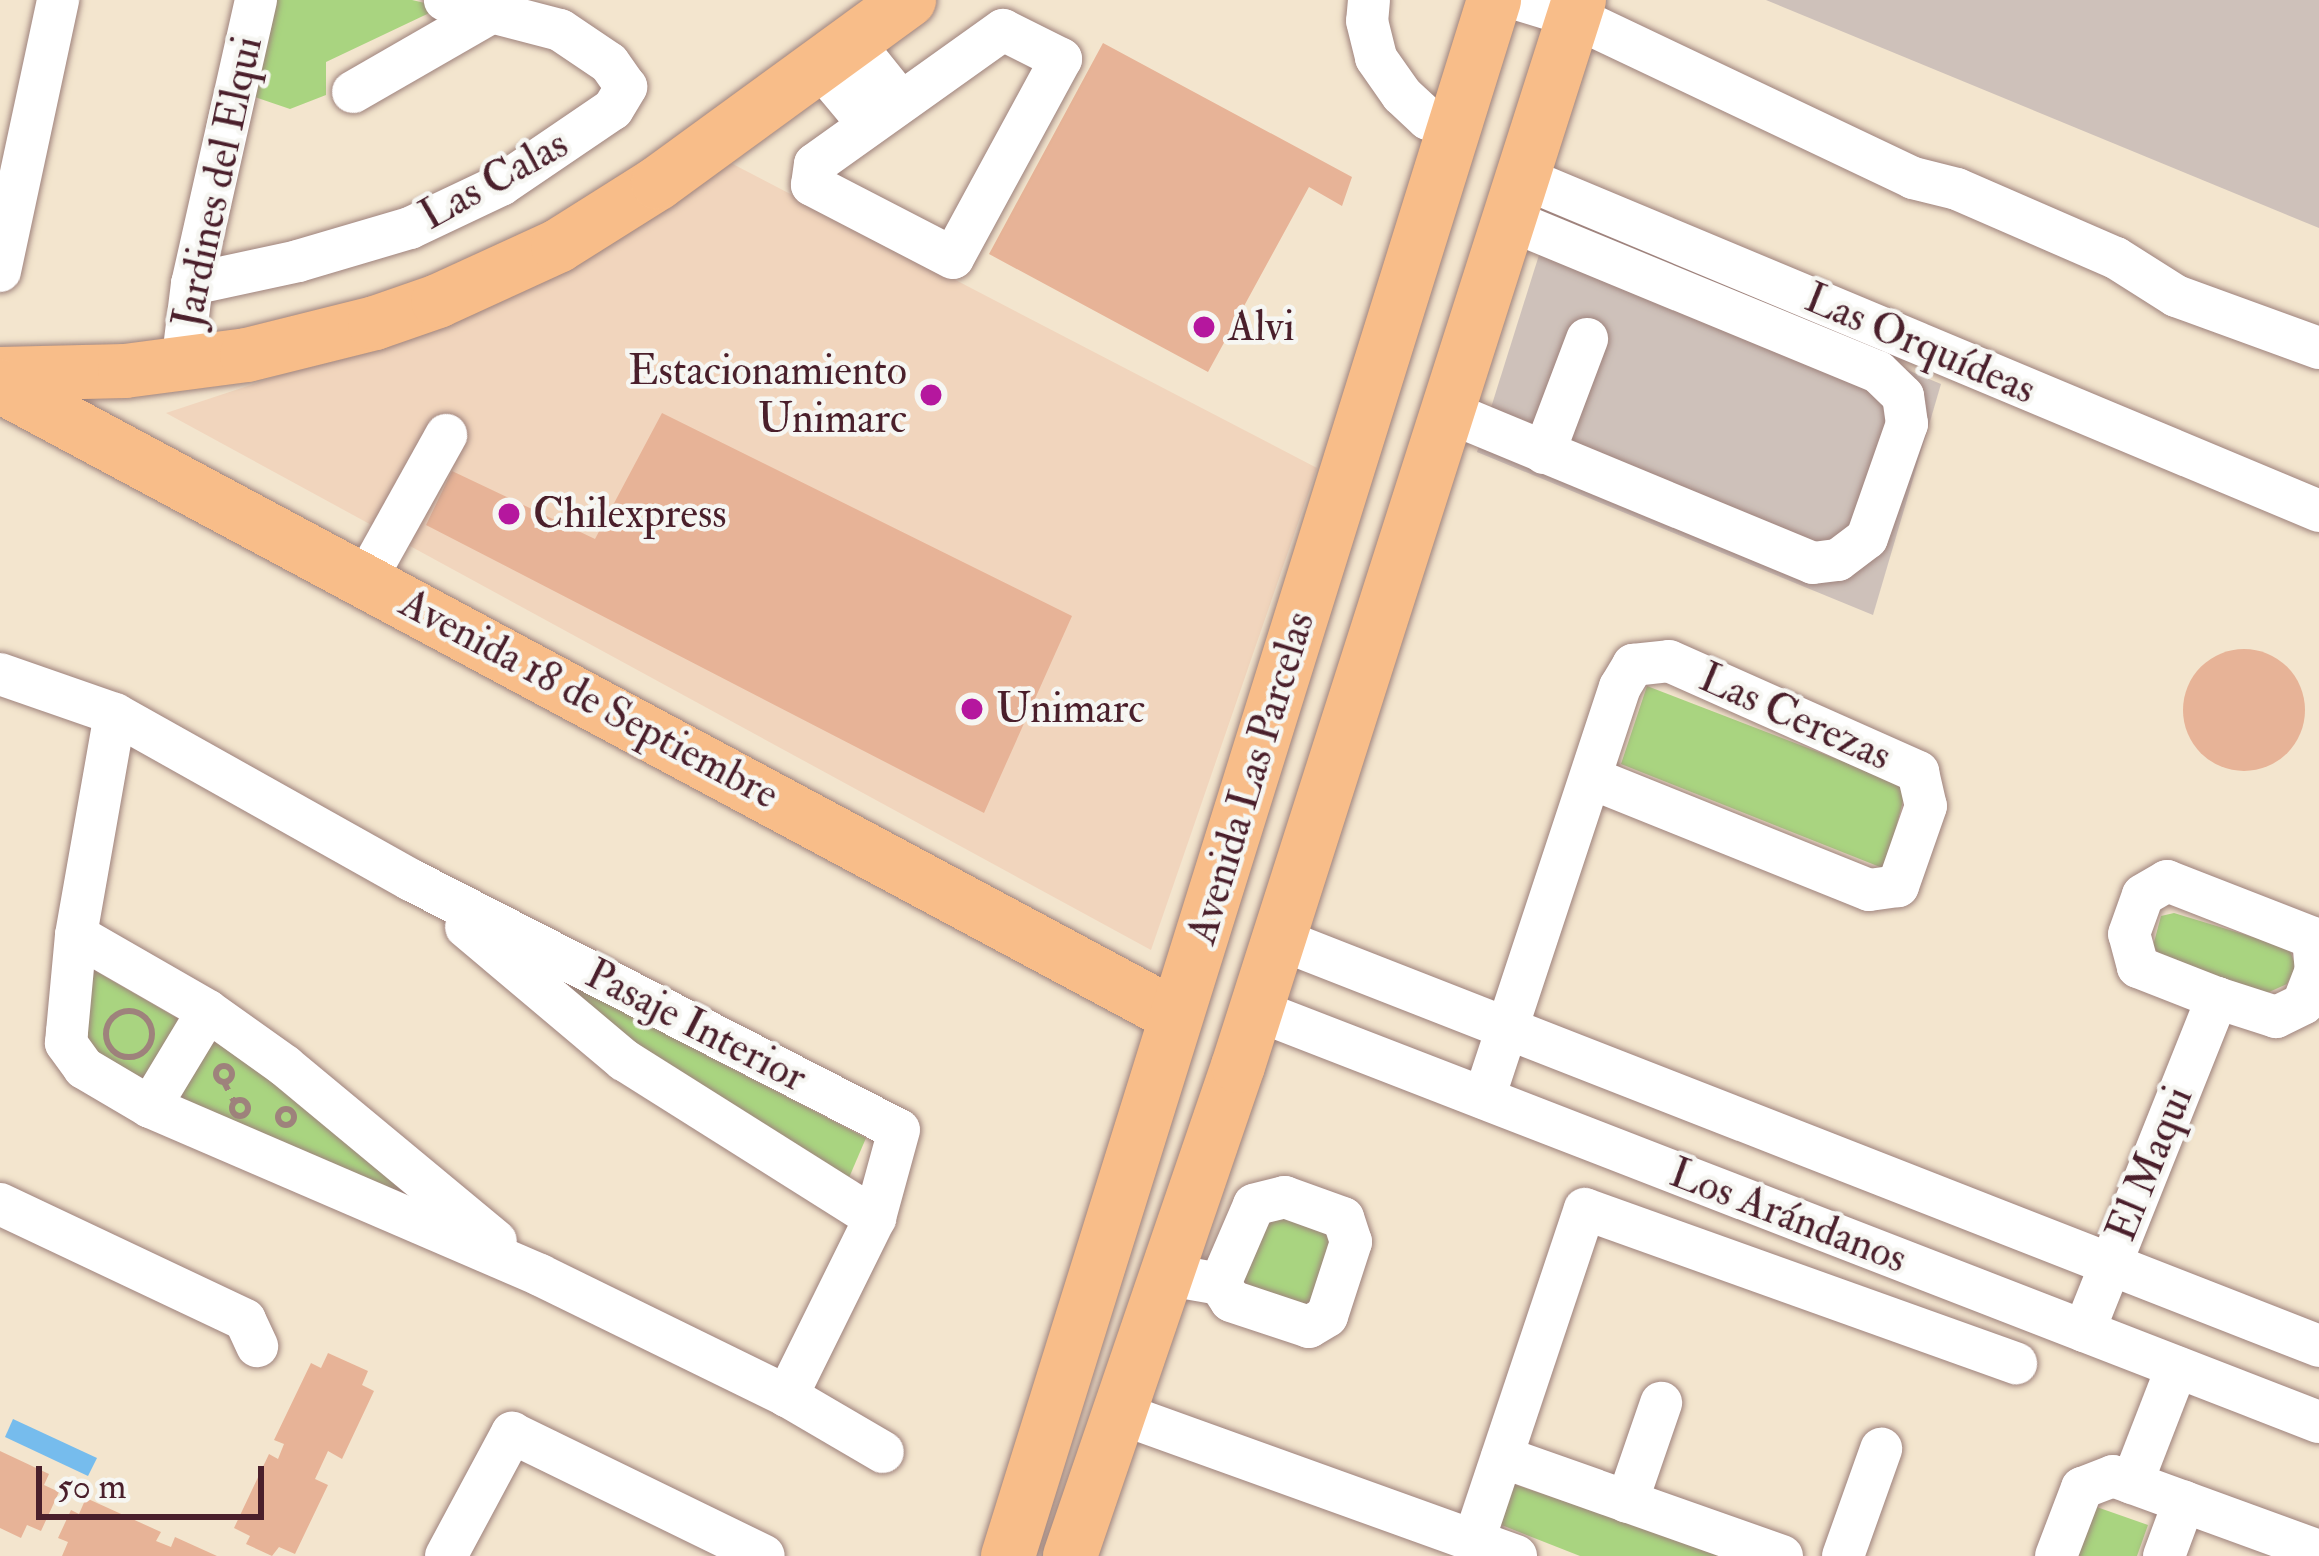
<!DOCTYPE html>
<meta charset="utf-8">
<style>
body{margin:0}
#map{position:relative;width:2319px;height:1556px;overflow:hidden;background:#f3e5ce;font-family:"IM FELL Double Pica",serif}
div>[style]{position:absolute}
.built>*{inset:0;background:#f1d5bd}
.industrial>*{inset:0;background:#cec1ba}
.green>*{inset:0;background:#a9d480}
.water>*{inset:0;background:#76bced}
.building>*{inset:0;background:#e7b397}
.round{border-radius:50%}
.path>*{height:6px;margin-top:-3px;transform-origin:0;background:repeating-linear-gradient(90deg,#9e827c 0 9px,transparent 0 18px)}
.path>.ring{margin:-3px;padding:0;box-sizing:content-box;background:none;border:6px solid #9e827c;border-radius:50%}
.roads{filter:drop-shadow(0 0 3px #9e827c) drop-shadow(0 0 3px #9e827c)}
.minor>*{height:42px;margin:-21px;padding:0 21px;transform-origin:21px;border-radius:21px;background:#fff}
.major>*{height:54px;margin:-27px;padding:0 27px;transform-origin:27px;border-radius:27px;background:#f8bd89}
.dots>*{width:33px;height:33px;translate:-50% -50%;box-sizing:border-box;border:6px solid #f6f6f2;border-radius:50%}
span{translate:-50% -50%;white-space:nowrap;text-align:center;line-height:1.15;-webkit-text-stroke:9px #f6f6f2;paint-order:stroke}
.street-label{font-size:42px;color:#4a1f2b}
.poi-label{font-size:42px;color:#4a1f2b}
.left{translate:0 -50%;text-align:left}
.right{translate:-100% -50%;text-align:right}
.scale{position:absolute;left:36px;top:1466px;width:228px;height:54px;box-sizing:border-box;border:6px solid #4a1f2b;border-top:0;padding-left:15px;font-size:36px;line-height:42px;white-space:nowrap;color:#4a1f2b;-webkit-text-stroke:9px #f6f6f2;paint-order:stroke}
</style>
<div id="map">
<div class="built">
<i style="clip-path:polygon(725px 160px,1317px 468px,1151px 950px,166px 413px,486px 307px)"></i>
</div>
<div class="industrial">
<i style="clip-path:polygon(1766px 0,2319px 0,2319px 228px)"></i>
<i style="clip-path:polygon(1550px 220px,1941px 384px,1873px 615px,1477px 452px)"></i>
</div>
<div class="green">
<i style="clip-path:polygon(272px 0,412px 0,442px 7px,326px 62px,326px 95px,290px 109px,249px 95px)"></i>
<i style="clip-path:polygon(1647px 686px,1907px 786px,1885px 869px,1621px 764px)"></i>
<i style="clip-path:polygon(2174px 913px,2289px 948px,2296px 967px,2287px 984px,2267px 993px,2164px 960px,2153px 946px,2161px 916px)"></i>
<i style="clip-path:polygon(85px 965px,295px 1086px,451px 1223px,172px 1105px,81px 1042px)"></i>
<i style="clip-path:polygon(565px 982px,866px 1138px,848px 1180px,624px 1050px)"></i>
<i style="clip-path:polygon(1267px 1206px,1337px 1228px,1311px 1311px,1240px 1288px)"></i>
<i style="clip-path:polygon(1513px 1484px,1730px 1556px,1580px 1556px,1499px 1524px)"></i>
<i style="clip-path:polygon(2091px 1505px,2148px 1525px,2137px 1556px,2073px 1556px)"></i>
</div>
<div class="water">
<i style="clip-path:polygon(13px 1419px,97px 1458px,88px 1476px,5px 1437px)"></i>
</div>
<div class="building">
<i style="clip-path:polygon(1103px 43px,1352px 177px,1342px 206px,1309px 187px,1208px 372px,989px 254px)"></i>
<i style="clip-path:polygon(662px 413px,1072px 616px,984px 813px,426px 525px,452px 471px,595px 539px)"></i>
<i class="round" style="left:2183px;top:649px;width:122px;height:122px"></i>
<i style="clip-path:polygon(328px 1353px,368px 1371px,362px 1385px,374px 1391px,342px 1459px,328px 1451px,315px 1479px,328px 1485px,295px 1554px,279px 1547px,272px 1556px,246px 1544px,250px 1536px,234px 1528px,269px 1454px,278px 1459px,284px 1444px,274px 1440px,311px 1363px,321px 1368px)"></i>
<i style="clip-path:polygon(0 1451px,49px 1474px,44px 1485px,59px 1492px,41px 1531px,27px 1525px,21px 1538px,0 1528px)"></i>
<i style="clip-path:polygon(86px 1498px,161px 1532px,156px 1541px,171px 1547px,175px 1537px,217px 1556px,62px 1556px,68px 1542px,58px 1538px,71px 1510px,79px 1514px)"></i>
</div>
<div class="path">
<i class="ring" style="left:106px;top:1011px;width:40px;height:40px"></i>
<i class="ring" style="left:216px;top:1066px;width:10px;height:10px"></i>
<i style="left:224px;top:1082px;width:22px;rotate:63deg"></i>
<i class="ring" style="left:232px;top:1100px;width:10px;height:10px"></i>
<i class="ring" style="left:278px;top:1109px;width:10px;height:10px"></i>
</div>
<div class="roads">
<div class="minor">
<i style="left:1369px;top:0;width:21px;rotate:95deg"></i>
<i style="left:1367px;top:21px;width:38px;rotate:76deg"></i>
<i style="left:1376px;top:58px;width:45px;rotate:54.9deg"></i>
<i style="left:1402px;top:95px;width:35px;rotate:43deg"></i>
<i style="left:1428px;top:119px;width:29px;rotate:25deg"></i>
<i style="left:1520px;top:0;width:54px;rotate:17.1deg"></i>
<i style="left:1572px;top:16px;width:378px;rotate:25.4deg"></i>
<i style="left:1913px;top:178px;width:45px;rotate:14deg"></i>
<i style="left:1957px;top:189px;width:173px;rotate:23.5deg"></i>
<i style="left:2116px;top:258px;width:71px;rotate:32.3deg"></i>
<i style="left:2176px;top:296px;width:152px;rotate:20deg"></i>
<i style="left:1003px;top:30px;width:65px;rotate:26.6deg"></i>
<i style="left:1061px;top:59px;width:226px;rotate:118.5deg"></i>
<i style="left:953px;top:258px;width:159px;rotate:-152.6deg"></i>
<i style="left:812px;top:185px;width:21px;rotate:-82deg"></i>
<i style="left:815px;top:164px;width:231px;rotate:-35.5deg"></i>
<i style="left:852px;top:41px;width:78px;rotate:51.2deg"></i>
<i style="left:819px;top:65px;width:78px;rotate:50.2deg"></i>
<i style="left:353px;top:92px;width:160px;rotate:-29.9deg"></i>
<i style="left:1521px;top:177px;width:865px;rotate:22.71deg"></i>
<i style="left:0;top:271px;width:277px;rotate:-77.9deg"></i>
<i style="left:192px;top:284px;width:108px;rotate:-12.2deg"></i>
<i style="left:298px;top:261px;width:117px;rotate:-16.4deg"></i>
<i style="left:410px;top:228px;width:101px;rotate:-25.3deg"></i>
<i style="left:501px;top:185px;width:135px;rotate:-34.2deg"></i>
<i style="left:613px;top:109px;width:26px;rotate:-59deg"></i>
<i style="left:626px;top:87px;width:29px;rotate:-125deg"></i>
<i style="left:609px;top:63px;width:59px;rotate:-146deg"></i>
<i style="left:560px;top:30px;width:119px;rotate:-165.4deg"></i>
<i style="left:182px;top:365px;width:82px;rotate:-83deg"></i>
<i style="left:192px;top:284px;width:291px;rotate:-77.3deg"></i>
<i style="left:1446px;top:411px;width:397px;rotate:22.5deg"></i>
<i style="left:1813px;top:563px;width:25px;rotate:-7deg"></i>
<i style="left:1838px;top:560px;width:36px;rotate:-37deg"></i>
<i style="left:1867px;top:538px;width:121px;rotate:-70.7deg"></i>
<i style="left:1907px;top:424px;width:28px;rotate:-98deg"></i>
<i style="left:1903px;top:396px;width:35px;rotate:-136deg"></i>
<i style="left:1878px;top:372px;width:401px;rotate:-157.6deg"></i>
<i style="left:1544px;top:453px;width:122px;rotate:-69.3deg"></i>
<i style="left:366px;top:579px;width:165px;rotate:-60.9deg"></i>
<i style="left:0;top:674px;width:122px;rotate:19.2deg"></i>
<i style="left:115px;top:714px;width:339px;rotate:29.3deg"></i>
<i style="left:411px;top:880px;width:548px;rotate:27.13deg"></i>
<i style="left:899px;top:1130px;width:91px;rotate:105.3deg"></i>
<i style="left:875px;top:1218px;width:199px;rotate:116.3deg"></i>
<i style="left:787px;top:1396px;width:275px;rotate:-153.9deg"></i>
<i style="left:540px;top:1275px;width:425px;rotate:-156.7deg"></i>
<i style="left:150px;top:1107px;width:77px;rotate:-149.4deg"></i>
<i style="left:84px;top:1068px;width:31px;rotate:-126deg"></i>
<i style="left:66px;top:1043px;width:11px;rotate:-85deg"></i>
<i style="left:67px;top:1032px;width:97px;rotate:-84.7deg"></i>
<i style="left:76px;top:935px;width:224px;rotate:-80deg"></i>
<i style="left:466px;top:927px;width:207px;rotate:40.1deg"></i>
<i style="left:624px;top:1060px;width:297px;rotate:32.2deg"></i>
<i style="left:76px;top:935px;width:152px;rotate:29.9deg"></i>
<i style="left:208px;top:1011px;width:95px;rotate:35.5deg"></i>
<i style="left:285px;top:1066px;width:274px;rotate:39.7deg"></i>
<i style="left:1279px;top:939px;width:1117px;rotate:21.37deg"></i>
<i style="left:1256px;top:1010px;width:1140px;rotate:21.19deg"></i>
<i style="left:1484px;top:1098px;width:433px;rotate:-71.7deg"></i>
<i style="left:1620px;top:687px;width:26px;rotate:-59deg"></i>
<i style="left:1633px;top:665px;width:36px;rotate:-6deg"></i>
<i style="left:1669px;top:661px;width:273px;rotate:24deg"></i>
<i style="left:1918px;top:772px;width:35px;rotate:77deg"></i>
<i style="left:1926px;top:806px;width:85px;rotate:109.3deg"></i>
<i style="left:1898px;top:886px;width:29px;rotate:172deg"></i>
<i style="left:1869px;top:890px;width:300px;rotate:-158.1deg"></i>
<i style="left:150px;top:1107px;width:112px;rotate:-58.9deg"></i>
<i style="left:0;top:1204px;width:271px;rotate:25.3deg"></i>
<i style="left:245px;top:1320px;width:29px;rotate:65deg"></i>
<i style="left:1169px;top:1275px;width:52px;rotate:10deg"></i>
<i style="left:1220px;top:1284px;width:20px;rotate:57deg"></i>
<i style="left:1231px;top:1301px;width:82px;rotate:18.4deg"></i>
<i style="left:1309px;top:1327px;width:21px;rotate:-31deg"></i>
<i style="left:1327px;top:1316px;width:78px;rotate:-72deg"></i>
<i style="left:1351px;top:1242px;width:25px;rotate:-108deg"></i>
<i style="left:1343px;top:1218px;width:62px;rotate:-160.1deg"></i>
<i style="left:1285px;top:1197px;width:32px;rotate:166deg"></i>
<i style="left:1254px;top:1205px;width:86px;rotate:113.3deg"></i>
<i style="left:2084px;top:1331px;width:359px;rotate:-68.2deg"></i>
<i style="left:2217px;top:998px;width:85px;rotate:-158.6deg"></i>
<i style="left:2138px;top:967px;width:34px;rotate:-105deg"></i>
<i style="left:2129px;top:934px;width:41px;rotate:-70.3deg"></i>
<i style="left:2143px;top:895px;width:28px;rotate:-30deg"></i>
<i style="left:2167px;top:881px;width:157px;rotate:21.3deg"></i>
<i style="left:2313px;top:938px;width:32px;rotate:85deg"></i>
<i style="left:2316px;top:970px;width:36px;rotate:111deg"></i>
<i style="left:2303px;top:1004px;width:30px;rotate:154deg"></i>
<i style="left:2276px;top:1017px;width:62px;rotate:-162.1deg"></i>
<i style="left:787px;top:1396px;width:111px;rotate:30.3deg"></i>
<i style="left:1119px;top:1413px;width:422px;rotate:19.8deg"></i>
<i style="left:1502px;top:1457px;width:297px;rotate:19.5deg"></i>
<i style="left:2132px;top:1483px;width:124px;rotate:-68.8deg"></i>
<i style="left:1627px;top:1502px;width:105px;rotate:-71deg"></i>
<i style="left:1474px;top:1540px;width:349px;rotate:-71.5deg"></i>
<i style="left:1585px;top:1209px;width:458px;rotate:19.7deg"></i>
<i style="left:446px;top:1556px;width:140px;rotate:-61.8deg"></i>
<i style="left:512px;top:1433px;width:280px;rotate:26deg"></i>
<i style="left:1843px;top:1556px;width:114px;rotate:-70.4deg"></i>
<i style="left:2056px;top:1556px;width:73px;rotate:-69.1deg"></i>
<i style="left:2082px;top:1488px;width:33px;rotate:-21deg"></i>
<i style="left:2113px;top:1476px;width:219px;rotate:20deg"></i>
<i style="left:2164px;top:1556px;width:58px;rotate:-69.7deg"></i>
</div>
<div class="major">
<i style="left:0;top:374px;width:125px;rotate:-1.4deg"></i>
<i style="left:125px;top:371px;width:123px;rotate:-7.5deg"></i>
<i style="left:247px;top:355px;width:132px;rotate:-14deg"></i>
<i style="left:375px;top:323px;width:67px;rotate:-19.2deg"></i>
<i style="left:438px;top:301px;width:132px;rotate:-24.6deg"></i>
<i style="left:558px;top:246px;width:118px;rotate:-32.2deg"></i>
<i style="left:658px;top:183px;width:311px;rotate:-36.1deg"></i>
<i style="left:0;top:386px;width:1334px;rotate:28.18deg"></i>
<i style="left:1008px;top:1556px;width:1630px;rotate:-72.65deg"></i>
<i style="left:1070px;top:1556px;width:518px;rotate:-71.08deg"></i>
<i style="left:1238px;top:1066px;width:1119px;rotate:-72.26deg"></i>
</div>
</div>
<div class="dots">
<i style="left:1204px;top:327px;background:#b5179e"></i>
<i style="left:931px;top:395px;background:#b5179e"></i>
<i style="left:509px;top:514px;background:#b5179e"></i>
<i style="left:972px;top:709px;background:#b5179e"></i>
</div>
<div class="street-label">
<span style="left:494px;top:180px;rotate:-29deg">Las Calas</span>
<span style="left:218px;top:182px;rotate:-78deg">Jardines del Elqui</span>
<span style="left:1920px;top:344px;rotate:23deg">Las Orquídeas</span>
<span style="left:589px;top:699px;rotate:28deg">Avenida 18 de Septiembre</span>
<span style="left:1795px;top:717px;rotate:24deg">Las Cerezas</span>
<span style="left:1251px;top:778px;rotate:-73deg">Avenida Las Parcelas</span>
<span style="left:696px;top:1026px;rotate:27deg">Pasaje Interior</span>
<span style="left:2150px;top:1164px;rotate:-68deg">El Maqui</span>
<span style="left:1788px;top:1216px;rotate:21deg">Los Arándanos</span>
</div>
<div class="poi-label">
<span class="left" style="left:1228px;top:327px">Alvi</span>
<span class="right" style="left:907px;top:395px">Estacionamiento<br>Unimarc</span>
<span class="left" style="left:533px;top:514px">Chilexpress</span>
<span class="left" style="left:996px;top:709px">Unimarc</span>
</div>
<div class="scale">50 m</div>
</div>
